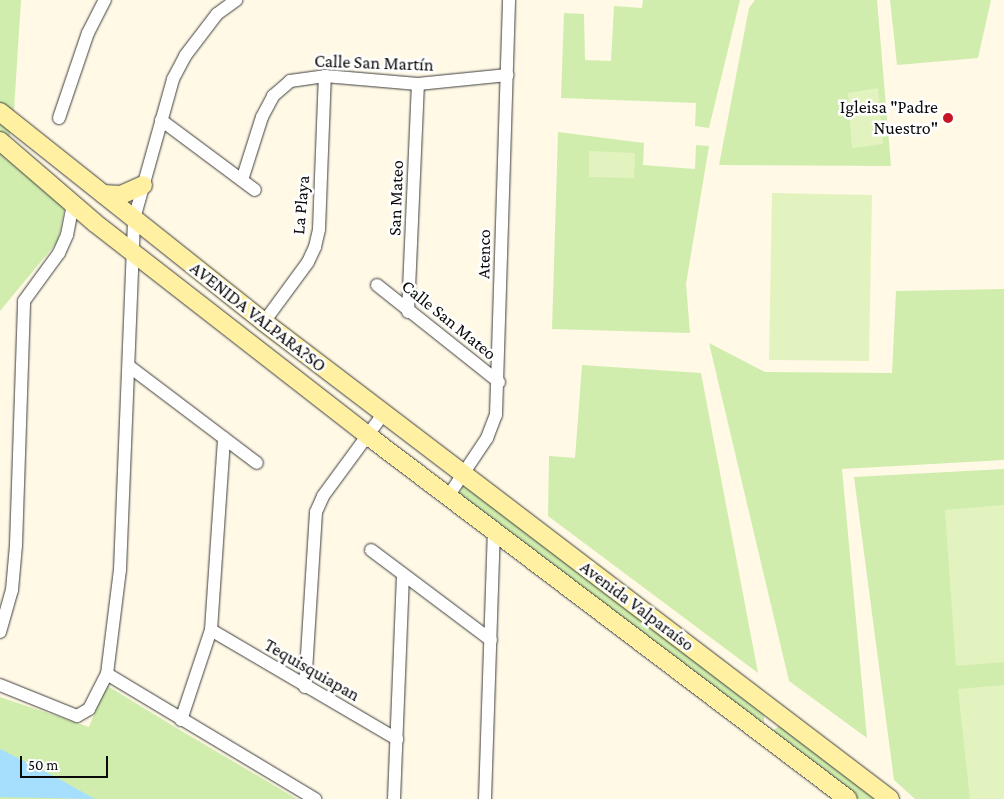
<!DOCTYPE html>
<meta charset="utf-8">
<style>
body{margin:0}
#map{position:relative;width:1004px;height:799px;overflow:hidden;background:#fff9e6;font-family:"Crimson Pro",serif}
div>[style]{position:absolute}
.green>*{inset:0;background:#d0edad}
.pitch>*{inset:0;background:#e3f3bf}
.water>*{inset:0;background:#a5dffd}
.roads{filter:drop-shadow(0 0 1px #3d3d3d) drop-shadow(0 0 1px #3d3d3d)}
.minor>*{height:12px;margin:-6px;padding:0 6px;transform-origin:6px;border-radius:6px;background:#fff}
.secondary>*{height:18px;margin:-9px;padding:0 9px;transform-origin:9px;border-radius:9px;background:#fff1a1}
.dots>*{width:14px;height:14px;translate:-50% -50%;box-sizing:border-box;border:2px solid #fff;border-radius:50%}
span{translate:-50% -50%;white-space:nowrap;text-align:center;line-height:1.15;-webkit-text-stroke:5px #fff;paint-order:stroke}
.street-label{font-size:18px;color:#0a0a0a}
.poi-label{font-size:18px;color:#0a0a0a}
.right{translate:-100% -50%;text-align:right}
.scale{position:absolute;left:20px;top:756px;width:88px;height:22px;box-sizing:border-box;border:2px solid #0a0a0a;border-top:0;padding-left:6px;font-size:15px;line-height:18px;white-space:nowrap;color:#0a0a0a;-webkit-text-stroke:4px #fff;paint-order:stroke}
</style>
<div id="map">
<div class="green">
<i style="clip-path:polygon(0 0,21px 0,14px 110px,6px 159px,65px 206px,58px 241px,0 311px)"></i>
<i style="clip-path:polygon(643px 0,740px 0,709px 128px,695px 126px,696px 103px,561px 98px,564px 13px,584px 14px,585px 60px,611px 61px,614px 6px,642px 8px)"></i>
<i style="clip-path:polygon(755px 0,877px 0,891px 166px,719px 165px,749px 8px)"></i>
<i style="clip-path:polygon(890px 0,991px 0,978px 58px,897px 65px)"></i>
<i style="clip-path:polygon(558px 132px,644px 143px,643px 165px,695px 169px,696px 145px,709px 146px,686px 284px,690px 333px,552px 329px)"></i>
<i style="clip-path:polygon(1004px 289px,1004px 460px,842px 469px,867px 738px,789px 681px,709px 343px,765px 372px,892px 373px,896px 291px)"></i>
<i style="clip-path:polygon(582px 365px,701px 373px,758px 673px,548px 516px,549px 456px,575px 458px)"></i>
<i style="clip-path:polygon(1004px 469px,1004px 799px,915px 799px,894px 780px,854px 477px)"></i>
<i style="clip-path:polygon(463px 484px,764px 707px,764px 723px,758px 725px,459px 495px)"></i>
<i style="clip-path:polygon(106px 685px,175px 727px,297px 799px,0 799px,0 697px,89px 727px)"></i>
<i style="clip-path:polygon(779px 726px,786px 727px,883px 799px,856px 799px,774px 736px,774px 730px)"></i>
</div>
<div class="pitch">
<i style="clip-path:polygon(878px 88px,883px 144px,852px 148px,848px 93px)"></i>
<i style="clip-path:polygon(589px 151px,635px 153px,634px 178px,589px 177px)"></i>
<i style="clip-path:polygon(772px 193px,872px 195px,869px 361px,769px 360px)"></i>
<i style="clip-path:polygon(1004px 505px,1004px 662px,956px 666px,945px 510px)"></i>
<i style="clip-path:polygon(1004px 685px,1004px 799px,970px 799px,958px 689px)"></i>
</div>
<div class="water">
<i style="clip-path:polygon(0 749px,50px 774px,95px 799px,0 797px)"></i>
</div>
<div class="roads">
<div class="minor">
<i style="left:59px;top:118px;width:90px;rotate:-71.2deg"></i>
<i style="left:88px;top:33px;width:37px;rotate:-63deg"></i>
<i style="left:161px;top:120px;width:117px;rotate:36.7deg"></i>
<i style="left:242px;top:180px;width:66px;rotate:-72.4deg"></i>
<i style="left:262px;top:117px;width:24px;rotate:-62deg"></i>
<i style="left:273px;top:96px;width:23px;rotate:-41deg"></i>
<i style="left:290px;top:81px;width:35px;rotate:-8deg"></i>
<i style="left:325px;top:76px;width:93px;rotate:4.9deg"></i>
<i style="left:418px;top:84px;width:90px;rotate:-5.7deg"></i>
<i style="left:377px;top:285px;width:156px;rotate:38.5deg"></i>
<i style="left:408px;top:312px;width:228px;rotate:-87.5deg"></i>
<i style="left:264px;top:322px;width:74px;rotate:-53.7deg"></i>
<i style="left:308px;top:262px;width:17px;rotate:-65deg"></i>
<i style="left:315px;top:247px;width:18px;rotate:-77deg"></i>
<i style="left:319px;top:229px;width:153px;rotate:-87.8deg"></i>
<i style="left:130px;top:367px;width:159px;rotate:37.1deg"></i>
<i style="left:449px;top:495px;width:69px;rotate:-56.3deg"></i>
<i style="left:487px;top:438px;width:25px;rotate:-69deg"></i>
<i style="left:496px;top:415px;width:415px;rotate:-88.2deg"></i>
<i style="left:371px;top:550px;width:150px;rotate:36.9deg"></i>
<i style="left:211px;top:630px;width:216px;rotate:30.4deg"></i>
<i style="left:0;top:632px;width:44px;rotate:-74.1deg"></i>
<i style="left:12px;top:590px;width:45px;rotate:-84.9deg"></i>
<i style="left:16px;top:545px;width:244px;rotate:-88.1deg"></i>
<i style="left:24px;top:301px;width:59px;rotate:-53.9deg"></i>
<i style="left:59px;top:253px;width:20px;rotate:-66deg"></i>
<i style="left:67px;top:235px;width:31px;rotate:-79deg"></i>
<i style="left:107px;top:674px;width:243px;rotate:31deg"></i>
<i style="left:0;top:685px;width:83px;rotate:21.9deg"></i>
<i style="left:77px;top:716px;width:14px;rotate:-30deg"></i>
<i style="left:89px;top:709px;width:39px;rotate:-63deg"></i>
<i style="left:107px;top:674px;width:105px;rotate:-82.9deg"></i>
<i style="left:120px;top:570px;width:351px;rotate:-87.7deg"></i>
<i style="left:134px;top:219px;width:145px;rotate:-74.4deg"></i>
<i style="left:173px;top:79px;width:26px;rotate:-62deg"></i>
<i style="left:185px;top:56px;width:53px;rotate:-52.7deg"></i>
<i style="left:217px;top:14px;width:24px;rotate:-36deg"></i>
<i style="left:305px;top:687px;width:175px;rotate:-86.4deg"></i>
<i style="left:316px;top:512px;width:17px;rotate:-66deg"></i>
<i style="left:323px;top:496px;width:103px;rotate:-53.7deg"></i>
<i style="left:181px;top:720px;width:95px;rotate:-71.6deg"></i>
<i style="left:211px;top:630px;width:192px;rotate:-86.1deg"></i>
<i style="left:394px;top:799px;width:224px;rotate:-87.7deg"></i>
<i style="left:485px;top:799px;width:269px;rotate:-88.1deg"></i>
</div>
<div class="secondary">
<i style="left:0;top:112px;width:337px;rotate:38.5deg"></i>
<i style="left:264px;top:322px;width:787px;rotate:37.31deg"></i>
<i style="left:0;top:141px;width:125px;rotate:40.8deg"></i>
<i style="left:95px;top:223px;width:345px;rotate:37.9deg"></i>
<i style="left:367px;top:435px;width:603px;rotate:37.12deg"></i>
<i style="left:103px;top:194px;width:18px;rotate:3deg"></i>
<i style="left:121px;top:195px;width:24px;rotate:-24deg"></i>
</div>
</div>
<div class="dots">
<i style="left:948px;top:118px;background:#c61625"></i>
</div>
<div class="street-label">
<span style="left:374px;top:63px;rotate:2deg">Calle San Martín</span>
<span style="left:396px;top:198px;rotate:-88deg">San Mateo</span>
<span style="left:301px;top:205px;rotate:-85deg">La Playa</span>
<span style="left:484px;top:254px;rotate:-89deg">Atenco</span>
<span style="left:258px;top:317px;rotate:38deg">AVENIDA VALPARA?SO</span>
<span style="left:449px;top:320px;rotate:39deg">Calle San Mateo</span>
<span style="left:637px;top:606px;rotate:37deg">Avenida Valparaíso</span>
<span style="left:312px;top:670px;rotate:30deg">Tequisquiapan</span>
</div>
<div class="poi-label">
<span class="right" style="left:938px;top:118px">Igleisa "Padre<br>Nuestro"</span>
</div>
<div class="scale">50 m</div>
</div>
